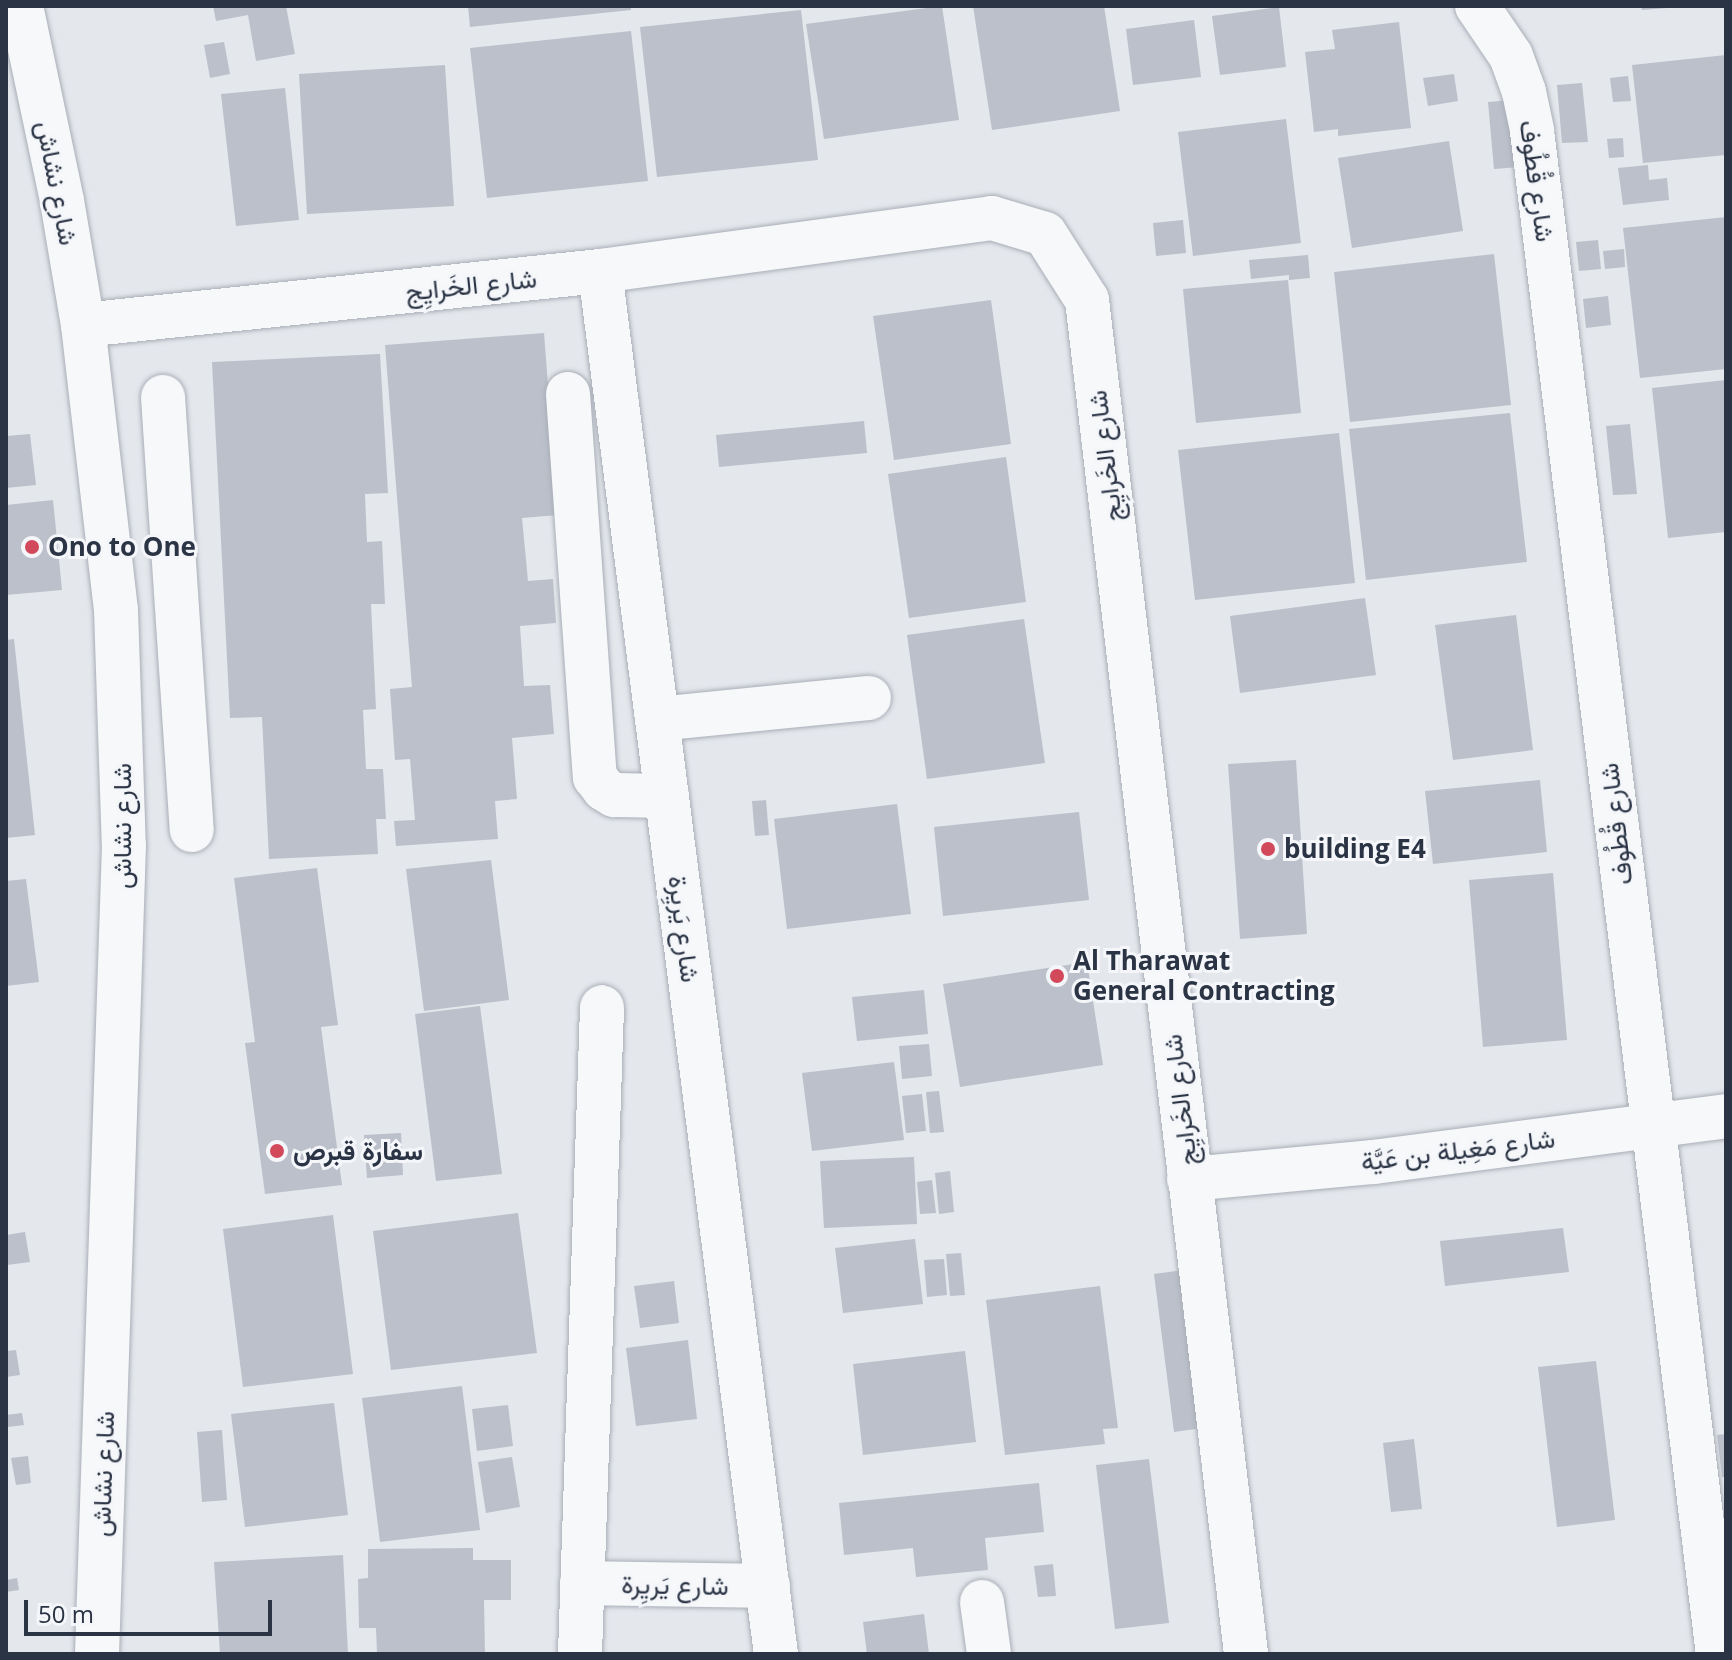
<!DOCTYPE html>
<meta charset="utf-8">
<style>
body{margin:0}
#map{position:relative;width:1732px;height:1660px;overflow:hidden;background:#e4e7ec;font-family:"Open Sans",Vazirmatn,sans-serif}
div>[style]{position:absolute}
.building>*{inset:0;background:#bbc0ca}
.roads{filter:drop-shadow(0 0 2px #a9aeb7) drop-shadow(0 0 2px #a9aeb7)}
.minor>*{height:44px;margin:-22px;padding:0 22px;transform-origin:22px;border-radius:22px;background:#f7f8fa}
.dots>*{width:22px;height:22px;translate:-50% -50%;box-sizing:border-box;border:4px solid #f4f6f9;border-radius:50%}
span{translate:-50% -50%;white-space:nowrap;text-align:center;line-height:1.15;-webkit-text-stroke:6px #f4f6f9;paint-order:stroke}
.street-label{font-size:26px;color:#2b3445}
.poi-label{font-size:26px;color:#2b3445;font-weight:700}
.left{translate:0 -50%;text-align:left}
.frame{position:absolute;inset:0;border:8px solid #2b3445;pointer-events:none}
.scale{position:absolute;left:24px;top:1600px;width:248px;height:36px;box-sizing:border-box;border:4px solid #2b3445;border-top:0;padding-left:10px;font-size:24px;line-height:28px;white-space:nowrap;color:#2b3445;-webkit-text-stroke:6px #f4f6f9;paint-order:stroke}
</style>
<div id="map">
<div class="building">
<i style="clip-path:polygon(213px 6px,286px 6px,295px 54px,256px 61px,248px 15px,216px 21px)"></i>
<i style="clip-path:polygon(468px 6px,631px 6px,631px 10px,470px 27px)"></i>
<i style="clip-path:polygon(942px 6px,959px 120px,824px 139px,806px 24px)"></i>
<i style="clip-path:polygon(973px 6px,1104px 6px,1120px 111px,992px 130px)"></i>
<i style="clip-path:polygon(1641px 6px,1667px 6px,1667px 8px,1642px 10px)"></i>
<i style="clip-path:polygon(1279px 7px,1286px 67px,1220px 75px,1212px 16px)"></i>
<i style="clip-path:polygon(801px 10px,818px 160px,657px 177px,640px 27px)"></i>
<i style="clip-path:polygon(1194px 20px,1201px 77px,1133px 85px,1126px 29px)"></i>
<i style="clip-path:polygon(1399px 22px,1411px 128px,1338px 136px,1338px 129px,1314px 132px,1305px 52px,1335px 49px,1332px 30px)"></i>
<i style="clip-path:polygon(631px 31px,648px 181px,487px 198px,470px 48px)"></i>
<i style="clip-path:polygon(224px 42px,230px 74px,210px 78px,204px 45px)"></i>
<i style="clip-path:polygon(1726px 55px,1726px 155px,1643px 163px,1632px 65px)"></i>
<i style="clip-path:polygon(445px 65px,454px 206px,307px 214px,299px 74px)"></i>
<i style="clip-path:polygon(1454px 74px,1458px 101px,1428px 106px,1423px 78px)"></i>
<i style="clip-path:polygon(1628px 76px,1631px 101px,1613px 102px,1610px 78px)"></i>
<i style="clip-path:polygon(1582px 83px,1588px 142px,1562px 143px,1557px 85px)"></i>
<i style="clip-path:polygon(285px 88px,299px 220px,236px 226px,221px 94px)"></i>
<i style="clip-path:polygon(1512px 100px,1519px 167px,1494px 169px,1488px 102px)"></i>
<i style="clip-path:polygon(1286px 119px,1301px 243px,1193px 256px,1178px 132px)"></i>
<i style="clip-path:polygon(1623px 138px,1624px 157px,1609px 158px,1607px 139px)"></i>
<i style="clip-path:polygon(1449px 141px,1463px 231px,1352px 248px,1338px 158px)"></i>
<i style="clip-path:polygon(1648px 165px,1649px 180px,1667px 178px,1669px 200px,1623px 205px,1618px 168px)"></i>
<i style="clip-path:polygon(1726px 217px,1726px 369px,1640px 378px,1623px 228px)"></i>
<i style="clip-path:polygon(1183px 220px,1186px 253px,1156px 256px,1153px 223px)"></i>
<i style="clip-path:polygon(1598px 240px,1601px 269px,1579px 271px,1576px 242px)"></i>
<i style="clip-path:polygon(1624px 249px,1625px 267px,1605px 269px,1603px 251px)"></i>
<i style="clip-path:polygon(1494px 254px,1511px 405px,1350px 422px,1334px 272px)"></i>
<i style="clip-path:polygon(1308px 255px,1310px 278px,1289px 280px,1289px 275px,1251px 279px,1249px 260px)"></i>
<i style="clip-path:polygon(1288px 280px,1301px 413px,1196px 423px,1183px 289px)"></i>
<i style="clip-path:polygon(1608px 296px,1611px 325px,1586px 328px,1583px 299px)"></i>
<i style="clip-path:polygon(991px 300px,1011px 444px,894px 460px,873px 316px)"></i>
<i style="clip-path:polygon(544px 333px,558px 515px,522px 518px,528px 581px,553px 579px,556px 623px,520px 626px,524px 686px,550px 685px,554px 734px,512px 738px,517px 799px,495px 801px,498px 839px,396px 846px,394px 821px,415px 820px,410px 759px,395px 760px,390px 689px,412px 687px,385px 345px)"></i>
<i style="clip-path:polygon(380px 354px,388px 493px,365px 494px,367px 542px,382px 541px,385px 604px,371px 604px,376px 709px,363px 710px,366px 769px,383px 769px,386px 819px,376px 819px,378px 854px,269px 859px,262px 717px,230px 718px,212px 362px)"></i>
<i style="clip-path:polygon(1726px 380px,1726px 532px,1668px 538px,1652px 388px)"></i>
<i style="clip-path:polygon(1510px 413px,1527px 562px,1366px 580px,1349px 429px)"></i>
<i style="clip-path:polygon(864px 421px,867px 453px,719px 467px,716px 435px)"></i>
<i style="clip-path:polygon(1630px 424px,1637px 494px,1613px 495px,1606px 426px)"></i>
<i style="clip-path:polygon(1339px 433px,1355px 583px,1195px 600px,1178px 450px)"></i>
<i style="clip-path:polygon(30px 434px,36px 485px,6px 488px,6px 436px)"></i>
<i style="clip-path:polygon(1006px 457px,1026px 602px,909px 618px,888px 474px)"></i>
<i style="clip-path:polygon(53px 500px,62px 590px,6px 595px,6px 505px)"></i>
<i style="clip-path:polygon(1365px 598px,1376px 675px,1240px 693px,1230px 616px)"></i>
<i style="clip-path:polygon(1516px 615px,1533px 750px,1453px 760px,1435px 625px)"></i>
<i style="clip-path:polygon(1024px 619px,1045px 763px,927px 779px,907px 635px)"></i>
<i style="clip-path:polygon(14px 639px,35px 835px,6px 838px,6px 640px)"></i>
<i style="clip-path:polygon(1296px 760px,1307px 934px,1240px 939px,1228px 764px)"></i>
<i style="clip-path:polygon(1540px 780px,1547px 852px,1433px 864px,1425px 791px)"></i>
<i style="clip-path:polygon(766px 800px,769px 835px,755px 836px,752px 801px)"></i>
<i style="clip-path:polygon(897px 804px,911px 914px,787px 929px,774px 819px)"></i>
<i style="clip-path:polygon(1079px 812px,1089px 900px,943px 916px,934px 827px)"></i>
<i style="clip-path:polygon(491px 860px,509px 1000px,424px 1011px,406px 869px)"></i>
<i style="clip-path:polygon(317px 868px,338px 1025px,321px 1027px,342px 1185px,265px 1194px,245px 1043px,255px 1042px,234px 878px)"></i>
<i style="clip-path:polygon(1553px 873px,1567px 1040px,1483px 1047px,1469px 880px)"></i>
<i style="clip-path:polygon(26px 879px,39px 982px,6px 986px,6px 881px)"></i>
<i style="clip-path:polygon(1087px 962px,1103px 1065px,960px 1087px,943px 984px)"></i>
<i style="clip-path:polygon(924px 990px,928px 1034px,857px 1041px,852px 997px)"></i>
<i style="clip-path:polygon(480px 1006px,502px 1174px,436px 1181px,415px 1014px)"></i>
<i style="clip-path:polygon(929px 1044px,932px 1076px,902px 1079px,899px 1046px)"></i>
<i style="clip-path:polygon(894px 1062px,904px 1140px,812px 1151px,802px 1073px)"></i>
<i style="clip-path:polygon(939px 1091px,944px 1132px,930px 1133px,926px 1092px)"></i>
<i style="clip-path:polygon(922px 1094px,926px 1131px,906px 1133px,902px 1096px)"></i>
<i style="clip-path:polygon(401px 1133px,403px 1175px,367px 1178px,364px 1135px)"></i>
<i style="clip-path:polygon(914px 1157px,917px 1224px,824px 1228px,820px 1161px)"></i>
<i style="clip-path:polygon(950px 1171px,954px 1212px,939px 1214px,935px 1173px)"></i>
<i style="clip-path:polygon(932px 1180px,936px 1213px,920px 1214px,917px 1182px)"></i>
<i style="clip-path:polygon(518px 1213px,537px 1353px,391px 1370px,373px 1231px)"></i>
<i style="clip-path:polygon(333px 1215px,353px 1374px,243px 1387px,223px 1229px)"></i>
<i style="clip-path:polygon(1563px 1228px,1569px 1272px,1445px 1286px,1440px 1241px)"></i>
<i style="clip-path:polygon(25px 1232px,30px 1262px,7px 1265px,6px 1235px)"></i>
<i style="clip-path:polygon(915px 1239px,923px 1304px,843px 1313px,835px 1248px)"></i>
<i style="clip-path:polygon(961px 1253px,965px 1295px,950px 1296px,946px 1254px)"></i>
<i style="clip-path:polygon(944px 1259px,947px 1295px,927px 1297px,924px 1260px)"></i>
<i style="clip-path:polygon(1183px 1270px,1203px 1428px,1174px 1432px,1154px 1274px)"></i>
<i style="clip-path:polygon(674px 1281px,679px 1323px,640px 1328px,634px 1286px)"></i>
<i style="clip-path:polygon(1100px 1286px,1118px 1428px,1103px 1429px,1105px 1444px,1005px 1455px,986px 1300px)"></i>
<i style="clip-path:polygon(688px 1340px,697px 1419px,636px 1426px,626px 1348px)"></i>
<i style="clip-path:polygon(16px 1350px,20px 1375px,6px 1377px,6px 1351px)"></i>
<i style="clip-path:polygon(965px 1351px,976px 1442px,863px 1455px,853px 1364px)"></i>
<i style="clip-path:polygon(1596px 1361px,1615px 1520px,1557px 1527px,1538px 1367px)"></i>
<i style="clip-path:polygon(462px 1386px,480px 1530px,380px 1542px,362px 1398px)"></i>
<i style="clip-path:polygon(334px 1403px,348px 1515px,245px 1527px,231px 1414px)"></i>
<i style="clip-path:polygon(508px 1405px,513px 1446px,477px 1451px,472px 1409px)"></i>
<i style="clip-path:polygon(22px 1413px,24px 1425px,8px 1427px,6px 1415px)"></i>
<i style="clip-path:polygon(222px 1430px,227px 1500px,202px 1502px,197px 1432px)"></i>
<i style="clip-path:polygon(1726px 1434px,1726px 1477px,1722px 1477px,1717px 1435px)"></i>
<i style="clip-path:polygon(1414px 1439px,1422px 1509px,1391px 1512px,1383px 1443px)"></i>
<i style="clip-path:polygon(28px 1456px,31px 1483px,16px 1485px,11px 1458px)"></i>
<i style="clip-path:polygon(512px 1457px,520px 1507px,486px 1513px,478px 1462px)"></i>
<i style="clip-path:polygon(1149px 1459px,1169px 1623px,1115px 1629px,1096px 1465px)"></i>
<i style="clip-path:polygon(1039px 1483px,1044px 1532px,985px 1538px,988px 1570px,916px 1577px,913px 1548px,844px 1555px,839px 1503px)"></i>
<i style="clip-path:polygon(473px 1548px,473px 1560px,511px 1560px,511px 1600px,484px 1600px,485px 1654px,377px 1654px,376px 1628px,359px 1628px,358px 1579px,368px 1578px,368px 1549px)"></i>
<i style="clip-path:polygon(343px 1555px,348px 1654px,220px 1654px,214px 1562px)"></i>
<i style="clip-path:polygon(1053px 1564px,1056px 1596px,1038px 1597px,1034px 1566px)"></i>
<i style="clip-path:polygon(17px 1578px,19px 1590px,6px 1592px,6px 1580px)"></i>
<i style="clip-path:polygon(924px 1614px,929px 1654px,867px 1654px,863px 1622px)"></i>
</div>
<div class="roads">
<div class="minor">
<i style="left:21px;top:6px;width:199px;rotate:78.1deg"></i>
<i style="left:62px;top:201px;width:126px;rotate:80.4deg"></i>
<i style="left:83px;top:325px;width:287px;rotate:83.4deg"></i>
<i style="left:116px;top:610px;width:235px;rotate:88.1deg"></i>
<i style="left:124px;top:845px;width:809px;rotate:91.91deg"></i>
<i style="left:1477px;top:6px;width:60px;rotate:55.8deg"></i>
<i style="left:1511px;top:56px;width:38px;rotate:70deg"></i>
<i style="left:1524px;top:92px;width:40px;rotate:78deg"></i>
<i style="left:1532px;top:131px;width:1534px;rotate:83.04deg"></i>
<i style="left:600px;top:271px;width:1394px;rotate:82.75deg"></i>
<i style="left:83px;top:325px;width:520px;rotate:-5.96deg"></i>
<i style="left:600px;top:271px;width:396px;rotate:-7.7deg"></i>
<i style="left:992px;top:218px;width:55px;rotate:16.8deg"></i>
<i style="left:1045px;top:234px;width:78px;rotate:57.5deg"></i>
<i style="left:1087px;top:300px;width:1363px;rotate:83.3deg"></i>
<i style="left:568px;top:394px;width:384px;rotate:86deg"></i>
<i style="left:595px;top:777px;width:15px;rotate:53deg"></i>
<i style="left:604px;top:789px;width:12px;rotate:31deg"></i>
<i style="left:614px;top:795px;width:53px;rotate:1.1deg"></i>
<i style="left:163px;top:397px;width:434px;rotate:86.2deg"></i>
<i style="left:658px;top:719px;width:212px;rotate:-5.7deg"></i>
<i style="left:1189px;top:1179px;width:185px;rotate:-5.3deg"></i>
<i style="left:1373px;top:1162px;width:356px;rotate:-7.4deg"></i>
<i style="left:582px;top:1583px;width:186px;rotate:0.9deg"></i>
<i style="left:982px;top:1602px;width:52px;rotate:82.3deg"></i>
<i style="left:580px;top:1654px;width:647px;rotate:-88.05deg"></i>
</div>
</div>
<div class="dots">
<i style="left:32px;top:547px;background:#d1495b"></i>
<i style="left:1268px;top:849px;background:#d1495b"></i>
<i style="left:1057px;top:976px;background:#d1495b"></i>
<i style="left:277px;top:1151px;background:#d1495b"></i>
</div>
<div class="street-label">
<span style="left:1537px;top:181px;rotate:82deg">شارع قُطُوف</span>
<span style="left:57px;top:183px;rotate:79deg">شارع نشاش</span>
<span style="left:471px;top:285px;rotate:-6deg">شارع الخَرايِج</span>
<span style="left:1105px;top:456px;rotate:-97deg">شارع الخَرايِج</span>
<span style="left:1616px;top:824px;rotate:-97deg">شارع قُطُوف</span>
<span style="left:122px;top:826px;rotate:-90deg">شارع نشاش</span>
<span style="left:684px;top:929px;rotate:83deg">شارع يَريِرة</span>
<span style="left:1180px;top:1100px;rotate:-97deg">شارع الخَرايِج</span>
<span style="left:1458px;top:1150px;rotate:-7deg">شارع مَغِيلة بن عَيَّة</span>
<span style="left:103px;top:1474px;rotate:-88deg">شارع نشاش</span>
<span style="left:675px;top:1585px;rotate:1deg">شارع يَريِرة</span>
</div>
<div class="poi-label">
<span class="left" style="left:48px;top:547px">Ono to One</span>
<span class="left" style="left:1284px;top:849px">building E4</span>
<span class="left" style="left:1073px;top:976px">Al Tharawat<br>General Contracting</span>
<span class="left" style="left:293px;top:1151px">سفارة قبرص</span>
</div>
<div class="frame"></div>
<div class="scale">50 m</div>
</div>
